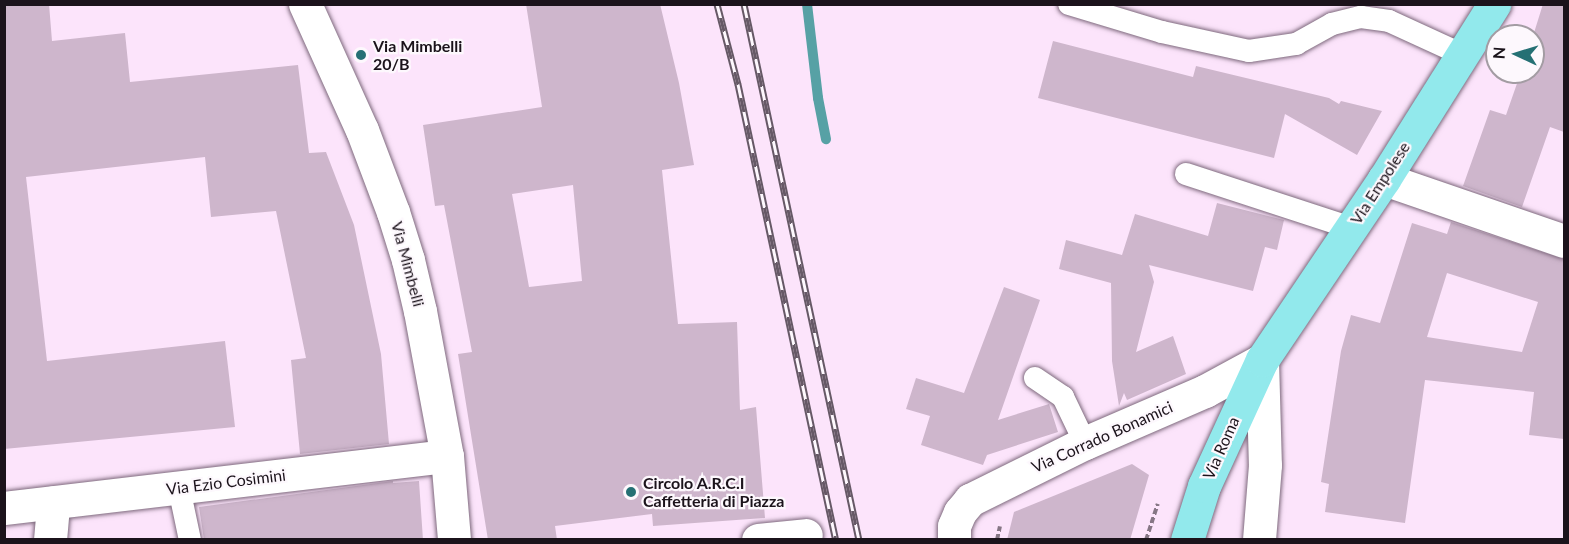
<!DOCTYPE html>
<style>
body{margin:0}
#map{position:relative;width:1569px;height:544px;overflow:hidden;background:#fce4fb;font-family:Lato,sans-serif}
div>[style]{position:absolute}
.stream>*{height:10px;margin:-5px;padding:0 5px;transform-origin:5px;border-radius:5px;background:#57a1a5}
.building>*{inset:0;background:#ceb6cc}
.path>*{height:4px;margin-top:-2px;transform-origin:0;background:repeating-linear-gradient(90deg,#867685 0 6px,transparent 0 9px)}
.roads{filter:drop-shadow(0 0 2px #7e697d) drop-shadow(0 0 2px #7e697d)}
.lane>*{height:22px;margin:-11px;padding:0 11px;transform-origin:11px;border-radius:11px;background:#fff}
.street>*{height:33px;margin:-16.5px;padding:0 16.5px;transform-origin:16.5px;border-radius:16.5px;background:#fff}
.secondary>*{height:33px;margin:-16.5px;padding:0 16.5px;transform-origin:16.5px;border-radius:16.5px;background:#fff}
.primary>*{height:33px;margin:-16.5px;padding:0 16.5px;transform-origin:16.5px;border-radius:16.5px;background:#92e9ec}
.rail>*{height:7px;margin-top:-3.5px;transform-origin:0;background:repeating-linear-gradient(90deg,#fdf8fd 0 14px,#665966 0 28px);box-sizing:border-box;border-block:2px solid #665966}
.dots>*{width:16px;height:16px;translate:-50% -50%;box-sizing:border-box;border:3px solid #fdf8fd;border-radius:50%}
span{translate:-50% -50%;white-space:nowrap;text-align:center;line-height:1.15;-webkit-text-stroke:4.5px #fdf8fd;paint-order:stroke}
.poi-label{font-size:16px;color:#1b131b;font-weight:700}
.left{translate:0 -50%;text-align:left}
.street-label{font-size:16px;color:#1b131b}
.frame{position:absolute;inset:0;border:6px solid #1b131b;pointer-events:none}
.north{position:absolute;left:1485px;top:24px;width:60px;height:60px;box-sizing:border-box;background:#fdf8fd;border:2px solid #a39ca3;border-radius:50%;rotate:274deg;font-size:16px;font-weight:700;line-height:24px;text-align:center;color:#1b131b}
.north::after{content:'';display:block;margin:auto;width:21px;height:27px;background:#257074;clip-path:polygon(50% 0,100% 100%,50% 72%,0 100%)}
</style>
<div id="map">
<div class="stream">
<i style="left:807px;top:4px;width:95px;rotate:83.3deg"></i>
<i style="left:818px;top:98px;width:42px;rotate:79deg"></i>
</div>
<div class="building">
<i style="clip-path:polygon(4px 4px,49px 4px,52px 41px,125px 33px,130px 82px,298px 65px,309px 153px,326px 152px,354px 225px,381px 354px,389px 444px,300px 454px,291px 360px,306px 358px,276px 211px,211px 217px,205px 157px,26px 177px,47px 361px,225px 341px,235px 427px,4px 449px)"></i>
<i style="clip-path:polygon(evenodd,526px 4px,660px 4px,679px 83px,694px 165px,662px 170px,678px 324px,737px 322px,740px 410px,756px 407px,765px 518px,653px 526px,652px 514px,555px 526px,557px 540px,488px 540px,458px 354px,472px 352px,444px 205px,435px 206px,423px 125px,542px 107px,526px 4px,573px 185px,582px 281px,529px 287px,512px 194px,573px 185px)"></i>
<i style="clip-path:polygon(1543px 4px,1564px 4px,1564px 132px,1550px 127px,1522px 207px,1463px 186px,1490px 110px,1506px 115px,1521px 72px,1533px 72px,1533px 36px)"></i>
<i style="clip-path:polygon(1053px 41px,1193px 77px,1196px 66px,1329px 98px,1339px 104px,1341px 101px,1382px 111px,1357px 155px,1285px 114px,1274px 158px,1038px 98px)"></i>
<i style="clip-path:polygon(1217px 203px,1284px 220px,1277px 250px,1265px 247px,1253px 291px,1149px 265px,1154px 282px,1136px 352px,1173px 336px,1186px 374px,1127px 400px,1124px 393px,1119px 406px,1112px 361px,1111px 283px,1059px 269px,1066px 240px,1122px 255px,1135px 214px,1208px 236px)"></i>
<i style="clip-path:polygon(evenodd,1451px 222px,1564px 259px,1564px 439px,1529px 435px,1534px 392px,1425px 380px,1405px 523px,1325px 512px,1329px 484px,1321px 482px,1341px 351px,1351px 315px,1380px 323px,1412px 223px,1447px 234px,1451px 222px,1447px 273px,1538px 302px,1522px 352px,1427px 337px,1447px 273px)"></i>
<i style="clip-path:polygon(1004px 287px,1040px 300px,998px 420px,1049px 404px,1058px 432px,987px 455px,983px 465px,921px 445px,930px 416px,906px 409px,916px 378px,964px 393px)"></i>
<i style="clip-path:polygon(1132px 464px,1149px 475px,1130px 540px,1007px 540px,1014px 512px)"></i>
<i style="clip-path:polygon(393px 481px,393px 483px,419px 481px,423px 540px,204px 540px,199px 507px)"></i>
</div>
<div class="path">
<i style="left:997px;top:540px;width:14px;rotate:-78deg"></i>
<i style="left:1146px;top:540px;width:38px;rotate:-72deg"></i>
</div>
<div class="roads">
<div class="lane">
<i style="left:1069px;top:4px;width:97px;rotate:16.8deg"></i>
<i style="left:1162px;top:32px;width:89px;rotate:12.3deg"></i>
<i style="left:1249px;top:51px;width:48px;rotate:-8.5deg"></i>
<i style="left:1296px;top:44px;width:41px;rotate:-29.1deg"></i>
<i style="left:1332px;top:24px;width:30px;rotate:-14deg"></i>
<i style="left:1361px;top:17px;width:28px;rotate:8deg"></i>
<i style="left:1389px;top:21px;width:81px;rotate:24.7deg"></i>
<i style="left:1186px;top:174px;width:174px;rotate:18.1deg"></i>
<i style="left:1035px;top:378px;width:34px;rotate:34deg"></i>
<i style="left:1063px;top:397px;width:51px;rotate:64.4deg"></i>
<i style="left:179px;top:488px;width:53px;rotate:78.1deg"></i>
</div>
<div class="street">
<i style="left:1384px;top:179px;width:190px;rotate:19deg"></i>
<i style="left:4px;top:508px;width:446px;rotate:-6.7deg"></i>
<i style="left:50px;top:540px;width:38px;rotate:-85deg"></i>
<i style="left:758px;top:540px;width:48px;rotate:-5.9deg"></i>
<i style="left:954px;top:540px;width:14px;rotate:-90deg"></i>
<i style="left:954px;top:526px;width:15px;rotate:-67deg"></i>
<i style="left:960px;top:512px;width:16px;rotate:-50deg"></i>
<i style="left:970px;top:500px;width:128px;rotate:-26.4deg"></i>
<i style="left:1085px;top:443px;width:131px;rotate:-23.4deg"></i>
<i style="left:1205px;top:391px;width:65px;rotate:-28.5deg"></i>
<i style="left:1262px;top:360px;width:105px;rotate:88.4deg"></i>
<i style="left:1265px;top:465px;width:75px;rotate:94.6deg"></i>
</div>
<div class="secondary">
<i style="left:305px;top:4px;width:138px;rotate:65.7deg"></i>
<i style="left:362px;top:130px;width:88px;rotate:69.3deg"></i>
<i style="left:393px;top:212px;width:50px;rotate:72.6deg"></i>
<i style="left:408px;top:260px;width:52px;rotate:76.8deg"></i>
<i style="left:420px;top:311px;width:147px;rotate:79.5deg"></i>
<i style="left:447px;top:456px;width:84px;rotate:85.2deg"></i>
</div>
<div class="primary">
<i style="left:1187px;top:540px;width:57px;rotate:-72.5deg"></i>
<i style="left:1204px;top:486px;width:139px;rotate:-65.3deg"></i>
<i style="left:1262px;top:360px;width:218px;rotate:-56deg"></i>
<i style="left:1384px;top:179px;width:207px;rotate:-57.8deg"></i>
</div>
</div>
<div class="rail">
<i style="left:717px;top:4px;width:83px;rotate:75.3deg"></i>
<i style="left:738px;top:84px;width:466px;rotate:77.9deg"></i>
<i style="left:744px;top:4px;width:548px;rotate:77.89deg"></i>
</div>
<div class="dots">
<i style="left:361px;top:55px;background:#257074"></i>
<i style="left:631px;top:492px;background:#257074"></i>
</div>
<div class="poi-label">
<span class="left" style="left:373px;top:55px">Via Mimbelli<br>20/B</span>
<span class="left" style="left:643px;top:492px">Circolo A.R.C.I<br>Caffetteria di Piazza</span>
</div>
<div class="street-label">
<span style="left:1380px;top:183px;rotate:-57deg">Via Empolese</span>
<span style="left:408px;top:264px;rotate:75deg">Via Mimbelli</span>
<span style="left:1102px;top:437px;rotate:-24deg">Via Corrado Bonamici</span>
<span style="left:1221px;top:448px;rotate:-66deg">Via Roma</span>
<span style="left:226px;top:482px;rotate:-7deg">Via Ezio Cosimini</span>
</div>
<div class="frame"></div>
<div class="north">N</div>
</div>
